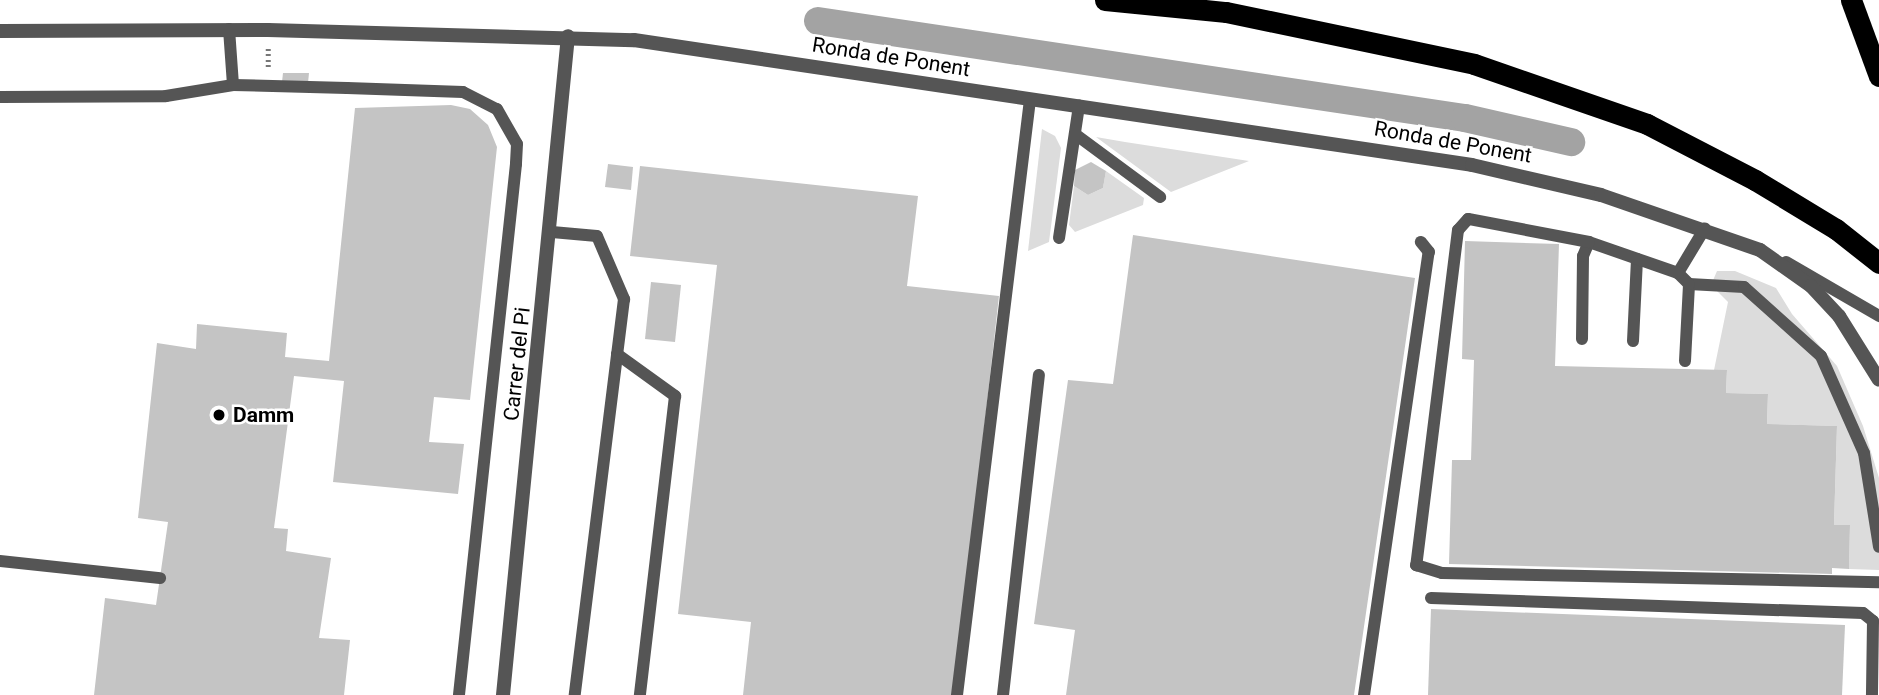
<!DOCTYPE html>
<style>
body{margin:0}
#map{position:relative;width:1879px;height:695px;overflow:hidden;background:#fff;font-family:Roboto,sans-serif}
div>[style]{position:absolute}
.green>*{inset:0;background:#dcdcdc}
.canal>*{height:28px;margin:-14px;padding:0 14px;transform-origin:14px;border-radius:14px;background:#a3a3a3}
.building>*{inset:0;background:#c4c4c4}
.path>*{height:4.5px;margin-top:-2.25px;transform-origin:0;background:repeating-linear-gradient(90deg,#777 0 2px,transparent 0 5.5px)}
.service>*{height:12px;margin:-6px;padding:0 6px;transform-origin:6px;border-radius:6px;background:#555}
.minor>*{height:14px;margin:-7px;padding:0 7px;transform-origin:7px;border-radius:7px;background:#555}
.motorway>*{height:21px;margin:-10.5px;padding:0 10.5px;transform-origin:10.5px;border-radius:10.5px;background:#000}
.dots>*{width:19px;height:19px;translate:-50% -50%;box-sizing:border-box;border:4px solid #fff;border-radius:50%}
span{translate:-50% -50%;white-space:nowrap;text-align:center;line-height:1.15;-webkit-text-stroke:5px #fff;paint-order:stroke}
.street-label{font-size:21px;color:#000}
.poi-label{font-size:21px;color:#000;font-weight:700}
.left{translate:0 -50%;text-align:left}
</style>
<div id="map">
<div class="green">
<i style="clip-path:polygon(1042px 129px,1055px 136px,1061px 148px,1049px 242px,1028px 251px)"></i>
<i style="clip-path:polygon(1096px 137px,1125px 142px,1249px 161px,1171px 192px)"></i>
<i style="clip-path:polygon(1106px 171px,1144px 198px,1143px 205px,1075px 232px,1069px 225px,1074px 186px,1088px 195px,1103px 188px)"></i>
<i style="clip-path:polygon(1717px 271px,1735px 271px,1776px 288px,1792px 314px,1837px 366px,1863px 426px,1879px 478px,1879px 570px,1849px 569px,1850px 526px,1834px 525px,1837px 426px,1767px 424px,1768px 394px,1726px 393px,1727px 371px,1714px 370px,1728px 302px,1711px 285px)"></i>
</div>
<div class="canal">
<i style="left:818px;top:21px;width:654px;rotate:8.53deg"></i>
<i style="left:1465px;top:118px;width:109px;rotate:12.8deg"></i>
</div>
<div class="building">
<i style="clip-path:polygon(283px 73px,309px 73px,308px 83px,282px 82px)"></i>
<i style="clip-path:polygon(451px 105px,470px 109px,488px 125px,497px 147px,470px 400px,434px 397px,429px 442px,464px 444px,458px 494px,333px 482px,344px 381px,294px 376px,274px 528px,288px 529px,286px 551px,331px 558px,319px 638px,350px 640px,344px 695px,94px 695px,105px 598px,156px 605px,168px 522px,138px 518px,157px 343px,196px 349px,197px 324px,287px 333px,285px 357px,329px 361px,355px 108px)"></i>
<i style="clip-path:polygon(1091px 162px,1106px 171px,1103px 188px,1088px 195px,1074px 186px,1075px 170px)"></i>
<i style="clip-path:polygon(608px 164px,633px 167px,631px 190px,605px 187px)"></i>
<i style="clip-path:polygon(640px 166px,918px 196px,907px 286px,999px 296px,954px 695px,743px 695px,751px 622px,678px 614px,717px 265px,630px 256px)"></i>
<i style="clip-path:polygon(1133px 235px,1415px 278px,1354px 695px,1066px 695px,1075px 630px,1034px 624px,1068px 380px,1113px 384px)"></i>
<i style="clip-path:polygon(1465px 241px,1559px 244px,1555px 366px,1727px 370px,1726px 393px,1768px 394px,1767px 424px,1837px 426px,1834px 525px,1850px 525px,1849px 569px,1832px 568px,1832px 574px,1449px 564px,1452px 460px,1471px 460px,1474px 360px,1462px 359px)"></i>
<i style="clip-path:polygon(651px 282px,681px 285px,675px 342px,645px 339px)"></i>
<i style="clip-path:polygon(1431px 609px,1845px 625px,1842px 695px,1428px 695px)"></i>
</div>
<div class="path">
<i style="left:268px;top:67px;width:19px;rotate:-90deg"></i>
</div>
<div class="service">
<i style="left:229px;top:29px;width:56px;rotate:85.9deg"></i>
<i style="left:0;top:97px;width:166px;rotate:-0.3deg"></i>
<i style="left:166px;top:96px;width:68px;rotate:-9.3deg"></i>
<i style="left:233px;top:85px;width:114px;rotate:1.5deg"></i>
<i style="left:347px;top:88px;width:116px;rotate:2deg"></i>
<i style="left:463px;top:92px;width:38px;rotate:27deg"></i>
<i style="left:497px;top:109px;width:40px;rotate:60.3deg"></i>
<i style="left:517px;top:144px;width:20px;rotate:93deg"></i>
<i style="left:516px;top:164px;width:534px;rotate:96.13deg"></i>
<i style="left:1075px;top:134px;width:106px;rotate:36.5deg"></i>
<i style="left:552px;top:232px;width:45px;rotate:5.1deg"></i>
<i style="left:597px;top:236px;width:69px;rotate:66.8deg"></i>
<i style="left:624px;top:299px;width:399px;rotate:97.1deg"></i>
<i style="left:1059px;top:238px;width:134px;rotate:-81.4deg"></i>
<i style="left:1786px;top:262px;width:108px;rotate:30.1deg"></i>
<i style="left:1678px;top:273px;width:52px;rotate:-59deg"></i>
<i style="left:1689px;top:284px;width:55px;rotate:3.1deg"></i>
<i style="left:1744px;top:287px;width:103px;rotate:41.9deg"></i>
<i style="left:1821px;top:356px;width:106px;rotate:66.1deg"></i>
<i style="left:1864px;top:453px;width:95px;rotate:80.9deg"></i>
<i style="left:1582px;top:339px;width:83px;rotate:-89.3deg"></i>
<i style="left:1583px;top:256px;width:15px;rotate:-67deg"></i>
<i style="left:1633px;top:341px;width:82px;rotate:-87.2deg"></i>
<i style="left:617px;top:354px;width:72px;rotate:35.9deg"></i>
<i style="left:675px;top:396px;width:301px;rotate:96.7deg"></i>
<i style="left:1685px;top:361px;width:77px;rotate:-87deg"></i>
<i style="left:1689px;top:284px;width:16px;rotate:-135deg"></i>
<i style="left:1678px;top:273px;width:94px;rotate:-160.8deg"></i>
<i style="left:1589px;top:242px;width:123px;rotate:-169.2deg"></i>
<i style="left:1468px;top:219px;width:15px;rotate:132deg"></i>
<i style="left:1458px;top:230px;width:338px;rotate:97.1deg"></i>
<i style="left:1416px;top:565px;width:27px;rotate:17deg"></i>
<i style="left:1442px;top:573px;width:437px;rotate:1.2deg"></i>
<i style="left:0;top:561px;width:161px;rotate:6.1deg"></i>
<i style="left:1431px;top:598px;width:432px;rotate:2deg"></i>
<i style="left:1863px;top:613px;width:13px;rotate:39deg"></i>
<i style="left:1873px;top:621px;width:74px;rotate:90.8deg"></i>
<i style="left:957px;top:695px;width:599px;rotate:-83.01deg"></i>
<i style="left:1003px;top:695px;width:322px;rotate:-83.6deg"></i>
<i style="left:1364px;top:695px;width:448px;rotate:-81.7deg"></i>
<i style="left:1429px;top:252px;width:13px;rotate:-129deg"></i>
</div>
<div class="minor">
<i style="left:0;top:31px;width:268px;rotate:-0.2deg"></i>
<i style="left:268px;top:30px;width:366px;rotate:1.6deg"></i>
<i style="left:634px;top:40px;width:847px;rotate:8.48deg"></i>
<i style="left:1472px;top:165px;width:132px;rotate:13.1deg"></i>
<i style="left:1601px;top:195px;width:168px;rotate:19.1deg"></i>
<i style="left:1760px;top:250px;width:62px;rotate:35.2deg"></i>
<i style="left:1811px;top:286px;width:41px;rotate:47deg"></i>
<i style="left:1839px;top:316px;width:75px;rotate:58deg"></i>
<i style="left:503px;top:695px;width:662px;rotate:-84.37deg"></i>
</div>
<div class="motorway">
<i style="left:1105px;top:0;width:122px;rotate:5.7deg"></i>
<i style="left:1226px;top:12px;width:253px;rotate:11.8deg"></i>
<i style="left:1474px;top:64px;width:183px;rotate:19.1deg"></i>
<i style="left:1647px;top:124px;width:122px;rotate:27.4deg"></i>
<i style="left:1755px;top:180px;width:95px;rotate:31.2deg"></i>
<i style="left:1836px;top:229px;width:55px;rotate:38.3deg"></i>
<i style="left:1851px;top:0;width:81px;rotate:69.8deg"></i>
</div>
<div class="dots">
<i style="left:219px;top:415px;background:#000"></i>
</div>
<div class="street-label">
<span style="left:891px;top:57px;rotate:9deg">Ronda de Ponent</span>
<span style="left:1453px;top:142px;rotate:10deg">Ronda de Ponent</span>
<span style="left:517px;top:364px;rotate:-84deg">Carrer del Pi</span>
</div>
<div class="poi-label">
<span class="left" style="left:233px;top:415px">Damm</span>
</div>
</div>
